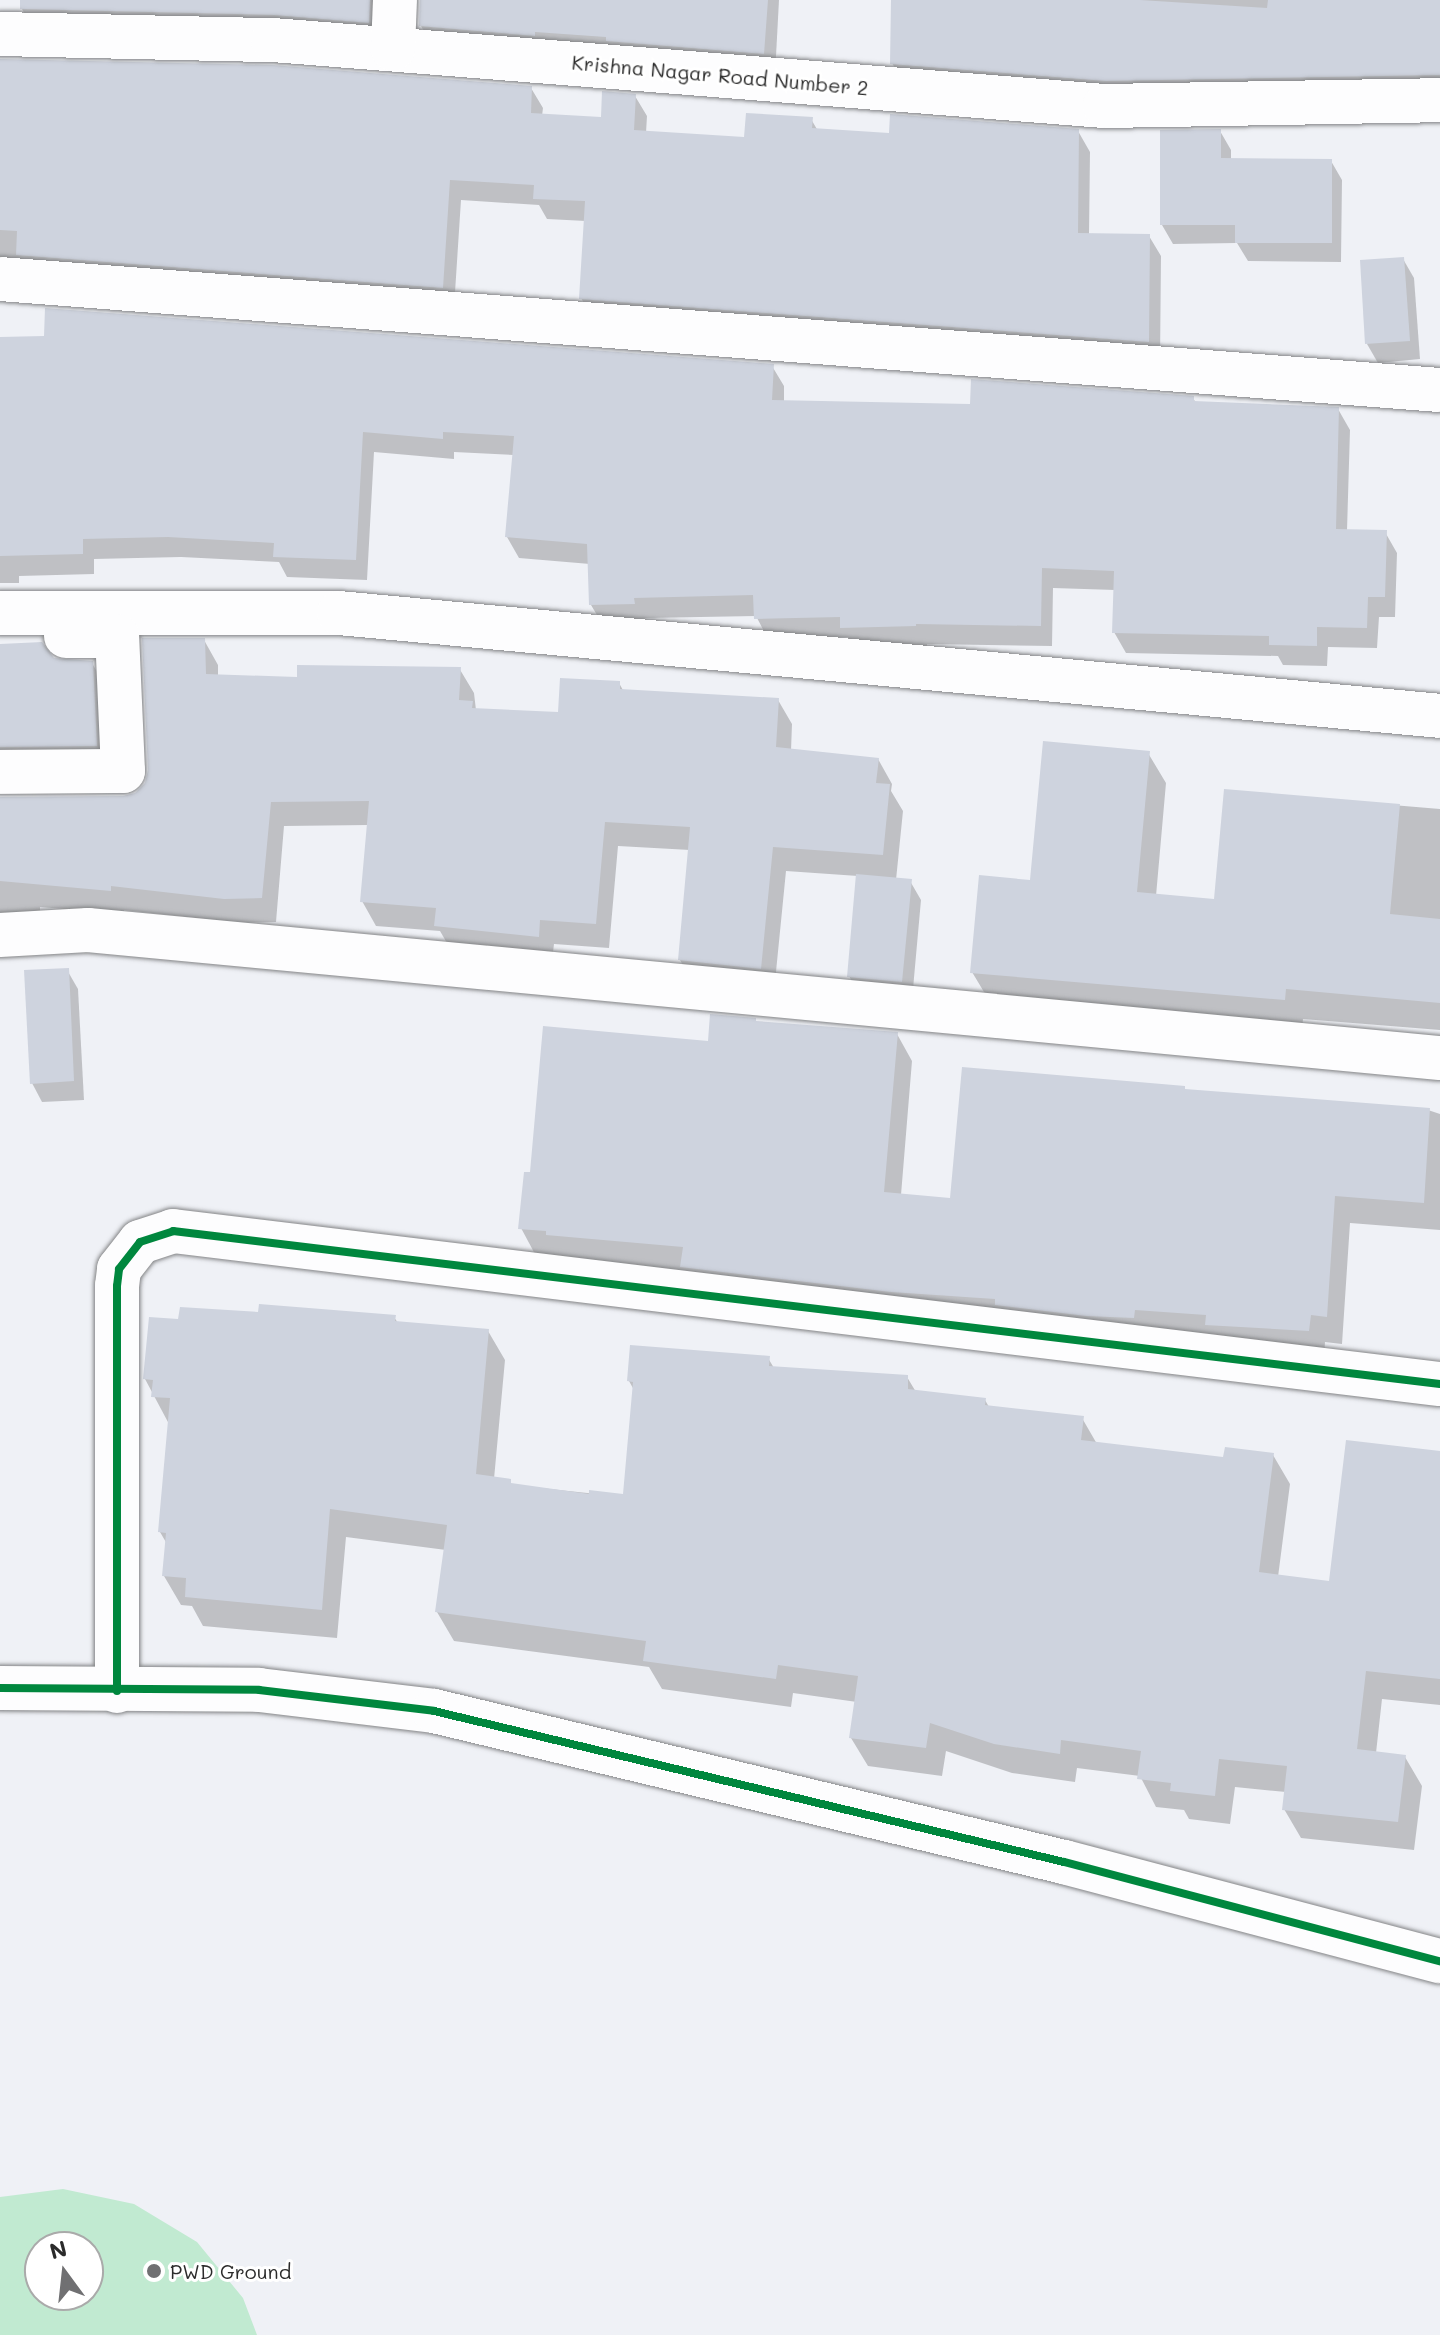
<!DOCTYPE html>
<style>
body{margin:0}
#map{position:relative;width:1440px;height:2335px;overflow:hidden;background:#eff1f6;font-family:Mali,sans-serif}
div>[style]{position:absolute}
.green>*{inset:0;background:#c1ead1}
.shadow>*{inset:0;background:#0003}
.building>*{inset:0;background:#ced3de}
.roads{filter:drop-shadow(0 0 2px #838486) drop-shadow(0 0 2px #838486)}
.minor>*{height:44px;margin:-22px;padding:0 22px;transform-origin:22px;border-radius:22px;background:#fdfdfe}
.cycleway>*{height:8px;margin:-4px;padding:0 4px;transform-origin:4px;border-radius:4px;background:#00873e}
.dots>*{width:22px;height:22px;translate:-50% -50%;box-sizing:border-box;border:4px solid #fff;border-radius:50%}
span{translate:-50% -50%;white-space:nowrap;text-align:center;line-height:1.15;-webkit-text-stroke:6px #fff;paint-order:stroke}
.street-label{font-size:20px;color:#2b2b2b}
.poi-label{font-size:20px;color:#2b2b2b}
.left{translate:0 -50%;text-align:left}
.north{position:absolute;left:24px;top:2231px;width:80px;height:80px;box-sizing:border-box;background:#fff;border:2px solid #aaa;border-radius:50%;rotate:345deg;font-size:22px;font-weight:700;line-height:32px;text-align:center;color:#2b2b2b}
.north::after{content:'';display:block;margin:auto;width:28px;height:36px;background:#707072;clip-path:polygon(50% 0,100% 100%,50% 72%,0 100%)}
</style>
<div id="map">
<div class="green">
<i style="clip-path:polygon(evenodd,63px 2189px,134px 2204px,197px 2242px,243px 2298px,257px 2335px,0 2335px,0 2197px,63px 2189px,40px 2247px,88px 2247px,88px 2295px,40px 2295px,40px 2247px)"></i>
</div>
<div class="shadow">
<i style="clip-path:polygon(23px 0,395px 0,381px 43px,34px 30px,22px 9px)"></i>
<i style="clip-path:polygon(420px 0,779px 0,775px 75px,433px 47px,421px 26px)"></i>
<i style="clip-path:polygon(893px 0,1440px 0,1440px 97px,905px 85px,892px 63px)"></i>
<i style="clip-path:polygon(0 61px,531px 88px,543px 108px,542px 116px,603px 120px,635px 96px,647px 116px,646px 133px,746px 139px,811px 119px,818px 131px,891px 135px,1078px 131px,1090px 152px,1089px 235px,1149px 236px,1161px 256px,1160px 362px,593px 319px,581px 298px,586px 221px,547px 219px,539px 205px,461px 200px,454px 308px,0 275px)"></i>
<i style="clip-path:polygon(1220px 131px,1231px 150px,1231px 160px,1331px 161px,1342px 180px,1341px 262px,1248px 261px,1237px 243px,1173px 244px,1162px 225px)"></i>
<i style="clip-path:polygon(1403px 259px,1414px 278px,1420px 359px,1378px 363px,1367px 344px)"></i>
<i style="clip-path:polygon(0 339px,772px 366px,784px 386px,784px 403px,972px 406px,1193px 398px,1196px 403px,1338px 409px,1350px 430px,1347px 531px,1385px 532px,1397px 553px,1395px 617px,1379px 617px,1377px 648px,1328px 647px,1327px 666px,1283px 665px,1278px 656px,1126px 653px,1114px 632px,1115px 590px,1053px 588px,1052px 646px,927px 644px,927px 647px,854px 648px,848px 637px,768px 639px,756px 616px,645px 618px,645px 624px,603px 625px,591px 605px,590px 564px,519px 558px,507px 537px,514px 455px,454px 452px,454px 459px,374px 452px,367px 580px,287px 577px,279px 562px,181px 557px,94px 559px,94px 574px,19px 576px,19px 583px,0 583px)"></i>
<i style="clip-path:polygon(204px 640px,218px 665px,218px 676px,299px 679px,459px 668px,474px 693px,476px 710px,560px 714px,619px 683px,624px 692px,778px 700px,792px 724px,791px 751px,878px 759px,892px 784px,891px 791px,903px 811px,896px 880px,910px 881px,921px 900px,912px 1000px,860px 995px,849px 976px,858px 876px,786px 871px,774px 992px,694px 984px,680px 960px,690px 850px,618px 846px,609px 948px,554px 944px,552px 961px,451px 950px,440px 931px,376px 926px,362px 901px,369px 825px,284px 826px,276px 922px,240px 923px,124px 910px,124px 914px,40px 907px,40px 926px,0 927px,0 799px,123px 798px,136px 795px,146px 784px)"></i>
<i style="clip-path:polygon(0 646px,53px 660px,92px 663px,106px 688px,110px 770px,0 776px)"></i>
<i style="clip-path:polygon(1148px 753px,1166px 783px,1156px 896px,1215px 901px,1225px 791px,1440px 809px,1440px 1030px,1303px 1019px,1302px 1029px,990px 1002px,972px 972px,1032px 882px)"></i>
<i style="clip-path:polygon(67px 970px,78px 989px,84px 1100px,42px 1102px,32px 1083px)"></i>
<i style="clip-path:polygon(757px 1024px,897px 1034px,912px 1061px,901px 1195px,951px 1200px,1185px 1091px,1428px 1110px,1440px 1114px,1440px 1230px,1350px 1223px,1342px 1344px,1325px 1342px,1324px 1358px,536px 1256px,521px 1228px,532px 1174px,709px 1043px)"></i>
<i style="clip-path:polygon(260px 1315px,394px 1317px,398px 1323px,488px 1331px,505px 1360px,494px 1479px,512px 1485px,625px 1497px,634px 1390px,629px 1381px,768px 1358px,774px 1368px,907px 1377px,916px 1392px,985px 1400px,989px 1407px,1082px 1418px,1097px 1444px,1224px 1459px,1273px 1455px,1290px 1484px,1278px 1577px,1330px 1583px,1440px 1453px,1440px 1705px,1382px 1699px,1376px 1753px,1405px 1757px,1422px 1786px,1414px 1850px,1301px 1838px,1284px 1809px,1286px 1792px,1235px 1787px,1230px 1824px,1189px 1819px,1184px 1810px,1156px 1807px,1140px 1776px,1077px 1768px,1075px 1782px,1012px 1773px,946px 1751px,942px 1776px,868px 1766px,851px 1738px,857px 1702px,793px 1693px,791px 1707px,662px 1689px,649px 1667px,454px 1641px,437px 1612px,446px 1550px,346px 1537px,337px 1638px,203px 1626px,192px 1606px,181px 1605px,164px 1576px,167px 1544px,160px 1532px,169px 1424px,145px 1379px,180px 1321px)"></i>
</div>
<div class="building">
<i style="clip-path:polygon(20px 0,370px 0,369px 23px,274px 15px,20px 9px)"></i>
<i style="clip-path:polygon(420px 0,768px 0,764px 54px,606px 41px,606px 37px,535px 32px,535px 36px,419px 26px)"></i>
<i style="clip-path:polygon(891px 0,1140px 0,1267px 8px,1268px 0,1440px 0,1440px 75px,1106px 81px,890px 64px)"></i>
<i style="clip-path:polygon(0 59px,272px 65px,532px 86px,531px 113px,601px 117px,602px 91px,636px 94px,634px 130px,744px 137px,746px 113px,813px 117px,812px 128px,889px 133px,890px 114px,1079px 129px,1078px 233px,1150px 234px,1149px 342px,579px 299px,585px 201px,533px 199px,534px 185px,450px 180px,443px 288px,16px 255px,17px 231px,0 230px)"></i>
<i style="clip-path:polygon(1221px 129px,1221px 158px,1332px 159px,1332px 243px,1235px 243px,1235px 225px,1160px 225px,1160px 130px)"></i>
<i style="clip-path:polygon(1404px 257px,1410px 341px,1365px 344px,1360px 260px)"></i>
<i style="clip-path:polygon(45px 308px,774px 364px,772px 400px,970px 404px,971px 379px,1194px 396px,1194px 401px,1339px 407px,1336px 529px,1387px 530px,1385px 597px,1368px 597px,1367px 628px,1317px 627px,1317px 646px,1269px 645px,1269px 636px,1112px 633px,1114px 571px,1042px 568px,1041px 626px,916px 624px,916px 626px,840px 628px,840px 617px,754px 619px,753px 595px,634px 598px,635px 604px,589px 605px,587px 544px,505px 537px,514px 436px,443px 432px,443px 439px,363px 432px,356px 560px,273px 557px,274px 543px,168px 537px,83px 539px,83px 554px,0 556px,0 337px,44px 336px)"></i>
<i style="clip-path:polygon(142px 638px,205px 638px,206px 674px,297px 677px,297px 665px,461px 667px,459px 700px,473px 701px,472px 708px,558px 712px,560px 678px,620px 681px,620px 689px,779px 698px,776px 747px,879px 758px,876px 783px,890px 784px,883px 855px,773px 847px,761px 969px,678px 960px,690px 827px,605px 822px,596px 924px,540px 920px,539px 937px,434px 926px,436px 908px,360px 902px,369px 801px,271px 802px,262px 898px,224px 899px,111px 886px,111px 891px,0 881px,0 797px,123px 796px,135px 793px,145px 783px,148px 770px)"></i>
<i style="clip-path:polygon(42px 642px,54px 658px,93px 661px,97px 746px,0 747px,0 644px)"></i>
<i style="clip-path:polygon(1043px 741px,1150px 751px,1137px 892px,1214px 899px,1224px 789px,1400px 804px,1390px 914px,1440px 919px,1440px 1003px,1286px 989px,1285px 1000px,970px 973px,979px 875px,1030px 880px)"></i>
<i style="clip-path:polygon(856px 874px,912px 879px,902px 982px,847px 977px)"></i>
<i style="clip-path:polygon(69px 968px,74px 1081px,30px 1084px,24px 970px)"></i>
<i style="clip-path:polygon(710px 1014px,756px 1018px,756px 1021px,898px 1032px,884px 1192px,950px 1198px,962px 1067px,1185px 1086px,1185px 1089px,1430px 1108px,1424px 1203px,1335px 1196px,1327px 1317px,1311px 1315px,1309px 1331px,1205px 1325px,1206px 1315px,1135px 1310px,1134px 1318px,1086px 1316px,995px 1305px,995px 1299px,891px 1292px,680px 1267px,683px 1247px,546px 1235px,546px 1231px,518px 1229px,524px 1172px,530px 1172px,543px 1026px,708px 1041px)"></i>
<i style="clip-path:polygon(259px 1304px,396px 1315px,395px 1321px,489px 1329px,476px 1474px,511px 1479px,511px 1483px,589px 1494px,589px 1490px,623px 1494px,633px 1382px,627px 1381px,630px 1345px,770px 1356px,769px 1366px,908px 1375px,908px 1389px,986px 1398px,985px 1405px,1084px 1416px,1081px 1440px,1223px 1457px,1225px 1447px,1274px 1453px,1259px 1572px,1329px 1581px,1346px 1440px,1440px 1451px,1440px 1679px,1366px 1671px,1357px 1749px,1406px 1755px,1398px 1822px,1282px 1810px,1287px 1766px,1219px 1759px,1215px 1796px,1170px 1791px,1171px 1783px,1137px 1779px,1141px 1751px,1061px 1740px,1060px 1754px,994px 1744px,930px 1723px,926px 1748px,849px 1738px,858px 1676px,778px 1665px,776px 1679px,643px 1661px,646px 1641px,435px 1612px,447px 1525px,330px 1509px,322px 1610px,185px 1597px,186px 1578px,162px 1576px,166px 1533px,158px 1532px,170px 1398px,151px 1397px,153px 1380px,143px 1379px,149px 1317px,178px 1319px,180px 1307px,258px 1312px)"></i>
</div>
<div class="roads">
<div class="minor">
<i style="left:0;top:34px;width:273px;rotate:1.3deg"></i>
<i style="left:273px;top:40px;width:835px;rotate:4.54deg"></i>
<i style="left:1105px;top:106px;width:335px;rotate:-1deg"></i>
<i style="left:393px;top:49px;width:49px;rotate:-87.7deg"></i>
<i style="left:0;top:279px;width:1444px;rotate:4.41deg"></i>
<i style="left:0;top:613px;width:339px"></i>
<i style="left:339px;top:613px;width:1106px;rotate:5.34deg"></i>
<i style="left:0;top:772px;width:123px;rotate:-0.5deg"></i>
<i style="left:123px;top:771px;width:135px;rotate:-92.5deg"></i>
<i style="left:117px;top:636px;width:51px;rotate:180deg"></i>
<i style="left:0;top:935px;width:88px;rotate:-3.3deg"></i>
<i style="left:88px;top:930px;width:1358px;rotate:5.41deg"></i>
<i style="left:0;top:1688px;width:259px;rotate:0.4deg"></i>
<i style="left:259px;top:1690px;width:176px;rotate:6.8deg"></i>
<i style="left:434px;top:1711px;width:648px;rotate:13.48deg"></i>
<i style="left:1064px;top:1862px;width:389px;rotate:14.8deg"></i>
<i style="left:117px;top:1691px;width:405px;rotate:-90deg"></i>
<i style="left:117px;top:1286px;width:17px;rotate:-83deg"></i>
<i style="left:119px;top:1269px;width:34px;rotate:-52deg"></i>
<i style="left:140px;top:1242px;width:35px;rotate:-18deg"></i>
<i style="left:173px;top:1231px;width:1276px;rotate:6.89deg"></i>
</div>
</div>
<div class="cycleway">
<i style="left:0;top:1688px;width:259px;rotate:0.4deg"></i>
<i style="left:259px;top:1690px;width:176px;rotate:6.8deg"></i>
<i style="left:434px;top:1711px;width:648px;rotate:13.48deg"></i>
<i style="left:1064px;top:1862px;width:389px;rotate:14.8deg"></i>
<i style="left:117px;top:1691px;width:405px;rotate:-90deg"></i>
<i style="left:117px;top:1286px;width:17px;rotate:-83deg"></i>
<i style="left:119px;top:1269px;width:34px;rotate:-52deg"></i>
<i style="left:140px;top:1242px;width:35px;rotate:-18deg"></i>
<i style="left:173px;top:1231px;width:1276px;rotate:6.89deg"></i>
</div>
<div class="dots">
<i style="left:154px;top:2271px;background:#707072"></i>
</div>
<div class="street-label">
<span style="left:720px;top:75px;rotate:5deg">Krishna Nagar Road Number 2</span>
</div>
<div class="poi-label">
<span class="left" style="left:170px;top:2271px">PWD Ground</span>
</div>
<div class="north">N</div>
</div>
